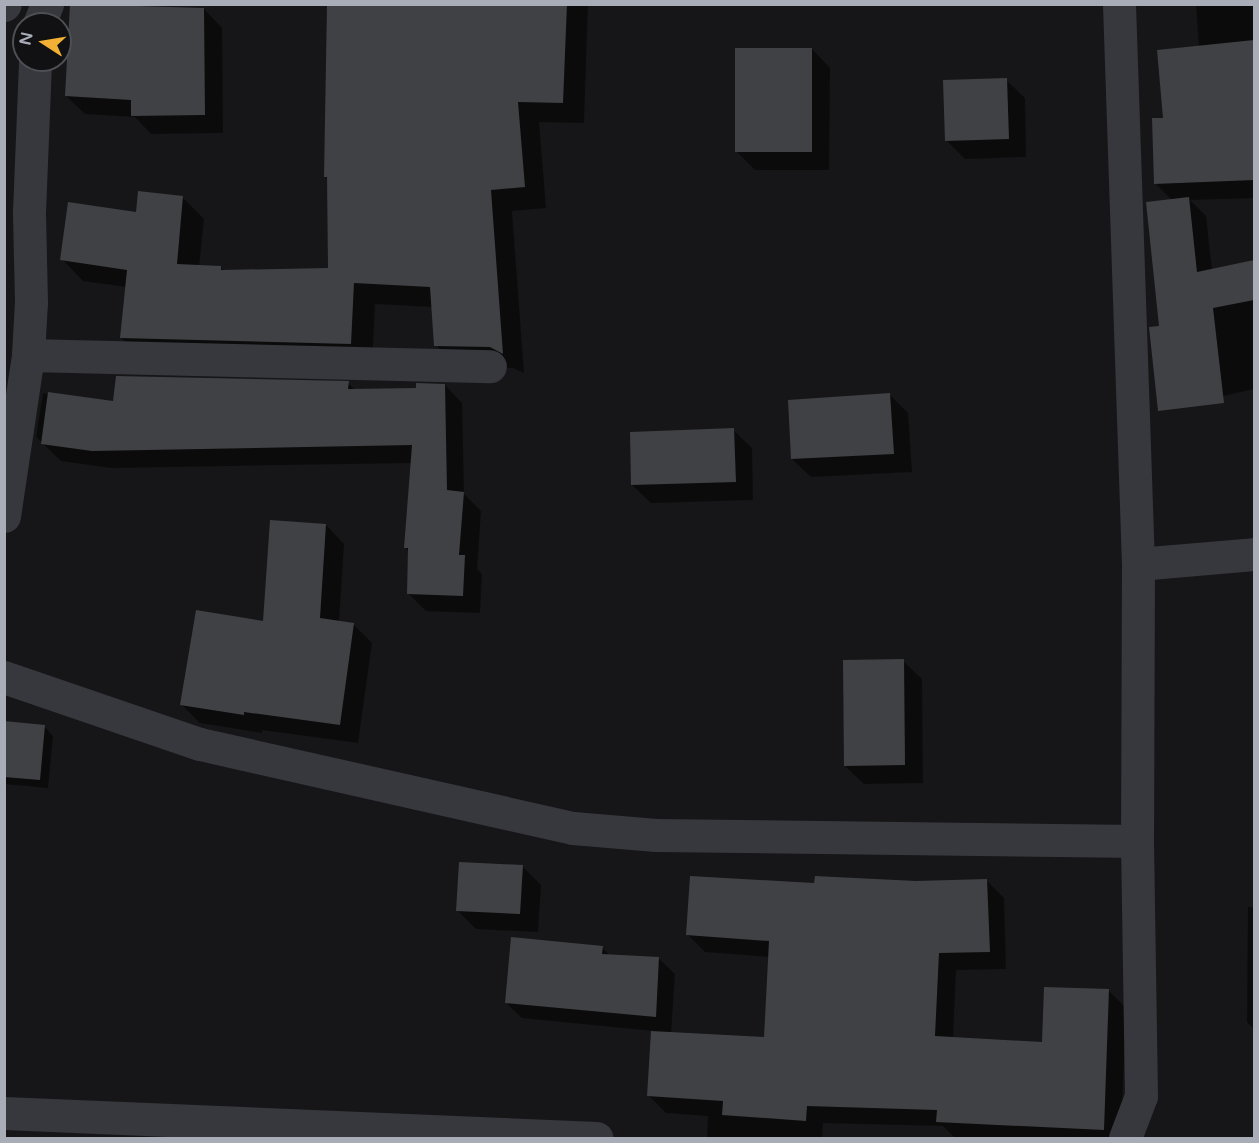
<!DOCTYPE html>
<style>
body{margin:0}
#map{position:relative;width:1259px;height:1143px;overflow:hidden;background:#161618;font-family:"Varela Round",sans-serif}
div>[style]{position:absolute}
.shadow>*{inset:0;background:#0007}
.building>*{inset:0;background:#404145}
.minor>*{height:33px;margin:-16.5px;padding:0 16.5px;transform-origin:16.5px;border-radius:16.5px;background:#37383d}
span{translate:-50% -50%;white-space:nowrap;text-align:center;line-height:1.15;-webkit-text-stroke:6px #111113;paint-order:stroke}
.frame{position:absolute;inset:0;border:6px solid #a8adb8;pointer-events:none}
.north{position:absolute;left:12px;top:12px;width:60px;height:60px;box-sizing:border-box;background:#111113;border:2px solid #4d4f55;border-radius:50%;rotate:282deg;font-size:16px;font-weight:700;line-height:24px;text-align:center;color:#a8adb8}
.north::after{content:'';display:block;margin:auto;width:21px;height:27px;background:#f2b134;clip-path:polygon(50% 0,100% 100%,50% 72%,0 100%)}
</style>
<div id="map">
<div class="shadow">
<i style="clip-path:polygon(71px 4px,128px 4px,133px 9px,204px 9px,222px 28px,223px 133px,151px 134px,135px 117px,85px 114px,66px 96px)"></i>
<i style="clip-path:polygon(329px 4px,588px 4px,584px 123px,539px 122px,546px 208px,512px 211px,524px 373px,513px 368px,457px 367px,436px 345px,433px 307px,375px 304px,372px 365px,143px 359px,121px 338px,127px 287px,83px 281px,62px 259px,137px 213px,183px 198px,204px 219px,199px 267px,220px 267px,225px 272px,329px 270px,329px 180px,325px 177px)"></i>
<i style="clip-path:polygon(1196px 4px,1254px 4px,1254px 198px,1190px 200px,1206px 216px,1212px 270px,1254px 262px,1254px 389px,1175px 407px,1161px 328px,1173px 201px,1156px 184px,1165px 119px,1199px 47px)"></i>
<i style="clip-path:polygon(812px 49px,830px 68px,829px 170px,755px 170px,736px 151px)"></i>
<i style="clip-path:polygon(1006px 80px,1025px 98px,1026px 157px,965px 159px,947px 141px)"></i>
<i style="clip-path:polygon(348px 383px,356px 391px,417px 390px,445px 385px,462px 403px,464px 494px,481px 511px,477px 569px,482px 574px,480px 613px,426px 611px,408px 593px,409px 551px,405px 548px,412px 463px,111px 468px,61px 461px,36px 437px,43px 393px,114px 403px)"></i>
<i style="clip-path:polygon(890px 395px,908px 413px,912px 472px,811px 477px,792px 459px)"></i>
<i style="clip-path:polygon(733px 430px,752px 448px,753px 500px,651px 503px,632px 485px)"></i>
<i style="clip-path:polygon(326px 525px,344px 544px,339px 622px,353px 624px,372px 643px,358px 743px,262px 730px,262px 733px,200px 723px,181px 704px,265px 623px)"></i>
<i style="clip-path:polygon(903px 661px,922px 679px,923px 783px,864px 784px,845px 766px)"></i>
<i style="clip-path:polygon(4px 723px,44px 726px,53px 736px,48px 788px,4px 784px)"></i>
<i style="clip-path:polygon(523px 867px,541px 885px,538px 932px,476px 929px,457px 910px)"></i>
<i style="clip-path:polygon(986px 880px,1004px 898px,1006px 969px,956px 970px,953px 1038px,1044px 1044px,1108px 990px,1126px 1008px,1121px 1138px,955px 1138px,943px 1126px,823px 1123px,822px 1138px,707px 1138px,708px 1116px,666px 1113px,649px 1096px,653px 1031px,522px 1018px,506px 1003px,602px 947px,610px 956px,659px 959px,675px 974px,671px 1034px,765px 1039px,770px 957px,705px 952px,688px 935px,816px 884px)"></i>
<i style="clip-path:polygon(1248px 907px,1254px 907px,1254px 1029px,1247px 1022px)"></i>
</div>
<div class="building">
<i style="clip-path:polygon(70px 4px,204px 8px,205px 115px,131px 116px,131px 100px,65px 96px)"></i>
<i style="clip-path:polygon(327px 4px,567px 4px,563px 103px,518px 102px,525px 187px,491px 190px,503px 354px,490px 347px,434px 346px,430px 287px,354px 283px,351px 344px,120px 338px,127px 270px,60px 260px,68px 202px,136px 212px,138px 191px,183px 196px,177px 264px,221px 266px,221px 270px,328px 268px,327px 177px,324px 177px)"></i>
<i style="clip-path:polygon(1254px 40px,1254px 180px,1154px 184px,1152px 118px,1163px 118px,1157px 50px)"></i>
<i style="clip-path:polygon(735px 48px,812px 48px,812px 152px,735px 152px)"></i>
<i style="clip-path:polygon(1007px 78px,1009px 139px,945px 141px,943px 80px)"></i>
<i style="clip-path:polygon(1189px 197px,1197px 272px,1254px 260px,1254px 300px,1213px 308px,1224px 403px,1158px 411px,1149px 327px,1159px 326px,1146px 202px)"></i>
<i style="clip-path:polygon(116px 376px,349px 381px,348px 389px,416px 388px,416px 383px,445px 384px,447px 490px,464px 492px,459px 555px,465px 555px,463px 596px,407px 594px,408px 548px,404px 548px,412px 445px,92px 451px,41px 444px,48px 392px,113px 401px)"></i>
<i style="clip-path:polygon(890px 393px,894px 454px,791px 459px,788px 400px)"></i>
<i style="clip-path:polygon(734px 428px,736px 482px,631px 485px,630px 432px)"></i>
<i style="clip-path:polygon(270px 520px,326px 524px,320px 618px,354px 623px,340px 725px,244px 712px,244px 715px,180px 705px,196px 610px,263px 621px)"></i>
<i style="clip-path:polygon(904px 659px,905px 765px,844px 766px,843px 660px)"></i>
<i style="clip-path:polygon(4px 721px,45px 725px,40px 780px,4px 777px)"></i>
<i style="clip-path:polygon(459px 862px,523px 865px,520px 914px,456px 911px)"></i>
<i style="clip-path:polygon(690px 876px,814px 883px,815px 876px,916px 881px,987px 879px,990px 952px,939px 953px,935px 1036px,1042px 1042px,1044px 987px,1109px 989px,1104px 1130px,936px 1122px,937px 1110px,807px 1106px,806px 1121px,722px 1115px,723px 1101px,647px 1096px,651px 1031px,764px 1037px,769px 941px,686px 935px)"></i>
<i style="clip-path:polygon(511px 937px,603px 946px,602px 954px,659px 957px,656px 1017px,505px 1003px)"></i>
</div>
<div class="minor">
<i style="left:1119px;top:4px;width:560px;rotate:88.06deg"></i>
<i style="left:1138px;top:564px;width:277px;rotate:90.2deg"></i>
<i style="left:1137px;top:841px;width:255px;rotate:89.1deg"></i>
<i style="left:1141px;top:1096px;width:45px;rotate:110.9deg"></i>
<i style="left:4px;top:5px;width:1px;rotate:-45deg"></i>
<i style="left:39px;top:24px;width:22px;rotate:-68deg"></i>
<i style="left:28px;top:355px;width:462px;rotate:1.4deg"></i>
<i style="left:4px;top:516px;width:163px;rotate:-81.5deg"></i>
<i style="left:28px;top:355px;width:53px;rotate:-86.8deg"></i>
<i style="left:31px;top:302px;width:90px;rotate:-91.3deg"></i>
<i style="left:29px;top:212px;width:152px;rotate:-87.7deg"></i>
<i style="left:1138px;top:564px;width:116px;rotate:-4.9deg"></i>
<i style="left:4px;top:677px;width:207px;rotate:18.9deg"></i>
<i style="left:200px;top:744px;width:382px;rotate:12.7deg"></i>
<i style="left:573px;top:828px;width:83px;rotate:4.8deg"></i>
<i style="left:656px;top:835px;width:481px;rotate:0.7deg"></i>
<i style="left:4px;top:1113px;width:593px;rotate:2.42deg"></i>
</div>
<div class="frame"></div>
<div class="north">N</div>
</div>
